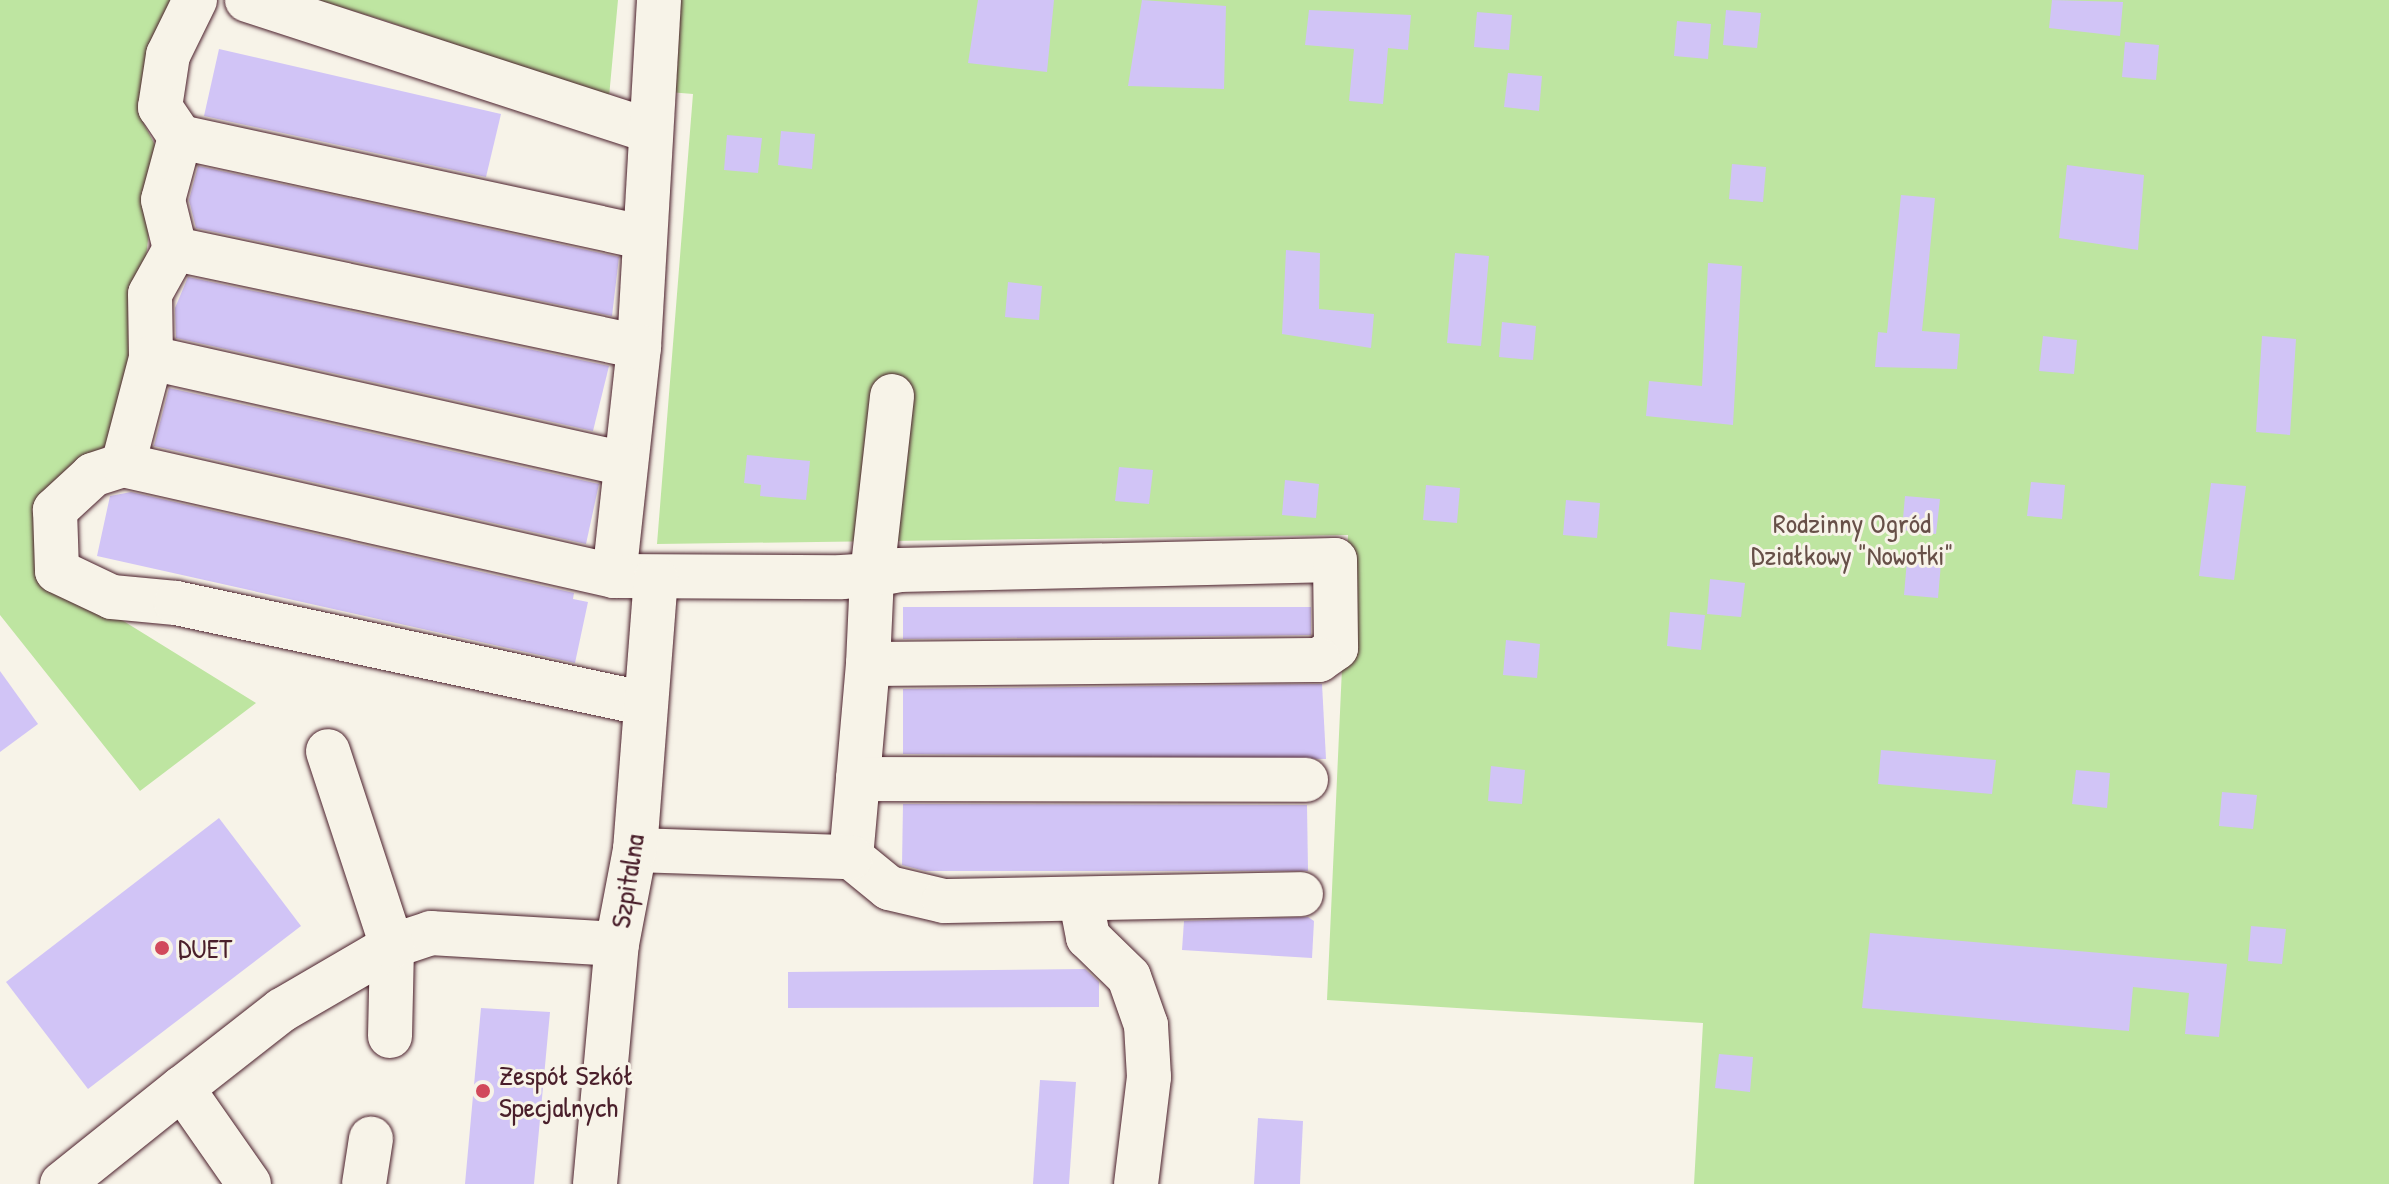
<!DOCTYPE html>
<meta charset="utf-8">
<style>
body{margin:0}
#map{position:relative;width:2389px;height:1184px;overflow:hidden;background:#f7f3e8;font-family:"Patrick Hand",sans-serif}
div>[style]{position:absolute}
.green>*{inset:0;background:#bee5a1}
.building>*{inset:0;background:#d1c4f6}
.roads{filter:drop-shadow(0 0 2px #4a1f2b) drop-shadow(0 0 2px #4a1f2b)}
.minor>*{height:44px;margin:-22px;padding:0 22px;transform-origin:22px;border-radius:22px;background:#f7f3e8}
.dots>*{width:22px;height:22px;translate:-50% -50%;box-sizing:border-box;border:4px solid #f7f3e8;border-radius:50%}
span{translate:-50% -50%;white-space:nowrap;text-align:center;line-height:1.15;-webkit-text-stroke:6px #f7f3e8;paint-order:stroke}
.park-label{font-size:28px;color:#675048}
.street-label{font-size:28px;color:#4a1f2b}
.poi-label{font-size:28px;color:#4a1f2b}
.left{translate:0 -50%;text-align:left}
</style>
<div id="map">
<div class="green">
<i style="clip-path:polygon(0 0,177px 0,155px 46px,141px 118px,158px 151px,134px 364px,110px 442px,56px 485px,62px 583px,256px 703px,140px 791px,0 615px)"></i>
<i style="clip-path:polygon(318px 0,618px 0,609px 97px,383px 20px)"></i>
<i style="clip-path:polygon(655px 0,2389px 0,2389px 1184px,1694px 1184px,1703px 1023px,1327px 1000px,1348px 535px,657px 544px,693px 94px,645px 90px)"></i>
</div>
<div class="building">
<i style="clip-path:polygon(978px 0,1054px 0,1047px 72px,968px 63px)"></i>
<i style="clip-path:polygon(1142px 0,1226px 6px,1224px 89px,1128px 86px)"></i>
<i style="clip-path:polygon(2052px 0,2123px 2px,2120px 36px,2049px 28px)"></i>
<i style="clip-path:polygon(1309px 10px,1411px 15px,1408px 50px,1388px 48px,1383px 104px,1349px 101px,1354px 49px,1305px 45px)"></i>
<i style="clip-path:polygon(1726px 10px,1761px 13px,1757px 48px,1723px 45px)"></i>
<i style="clip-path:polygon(1477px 12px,1512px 15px,1509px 50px,1474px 47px)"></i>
<i style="clip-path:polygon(1677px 21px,1711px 24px,1708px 59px,1674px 56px)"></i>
<i style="clip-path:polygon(2125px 42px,2159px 45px,2156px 80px,2122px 77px)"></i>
<i style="clip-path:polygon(219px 49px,501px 114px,486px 177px,204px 116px)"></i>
<i style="clip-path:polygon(1508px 73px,1542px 76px,1539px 111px,1504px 107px)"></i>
<i style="clip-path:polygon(781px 131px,815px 134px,812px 169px,778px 165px)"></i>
<i style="clip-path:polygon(727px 135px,762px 138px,758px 173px,724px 170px)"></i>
<i style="clip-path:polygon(1732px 164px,1766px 167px,1763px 202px,1729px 199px)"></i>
<i style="clip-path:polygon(2067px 165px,2144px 175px,2138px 250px,2059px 238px)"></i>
<i style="clip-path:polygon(198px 166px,619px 257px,612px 316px,196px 228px,189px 200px)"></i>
<i style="clip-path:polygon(1901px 195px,1935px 198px,1922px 331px,1960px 334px,1957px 369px,1875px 367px,1878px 332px,1887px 333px)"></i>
<i style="clip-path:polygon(1286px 250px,1320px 253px,1319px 309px,1374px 314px,1371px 348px,1282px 334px)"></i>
<i style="clip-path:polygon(1455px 253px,1489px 256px,1481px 346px,1447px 343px)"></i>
<i style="clip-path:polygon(1708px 263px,1742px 266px,1733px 425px,1646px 416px,1649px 381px,1702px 386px)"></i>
<i style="clip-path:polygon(188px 277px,609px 366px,593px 431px,176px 338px,175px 308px)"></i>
<i style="clip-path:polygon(1008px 282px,1042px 286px,1039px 320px,1005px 317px)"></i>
<i style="clip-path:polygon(1502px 322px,1536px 326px,1533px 360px,1499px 357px)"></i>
<i style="clip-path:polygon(2043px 336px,2077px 340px,2074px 374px,2039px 371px)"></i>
<i style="clip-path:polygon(2262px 336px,2296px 339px,2290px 435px,2256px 432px)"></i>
<i style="clip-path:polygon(169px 388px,599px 484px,586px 544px,154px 446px)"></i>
<i style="clip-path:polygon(747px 455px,810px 461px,806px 500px,760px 496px,761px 485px,744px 483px)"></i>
<i style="clip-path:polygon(1119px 467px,1153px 470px,1149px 504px,1115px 501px)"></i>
<i style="clip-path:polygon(1285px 480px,1319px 484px,1316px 518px,1282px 515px)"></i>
<i style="clip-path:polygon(2031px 482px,2065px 485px,2062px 519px,2027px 516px)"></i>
<i style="clip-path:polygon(2211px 483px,2246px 486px,2234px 580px,2199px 576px)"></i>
<i style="clip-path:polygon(1426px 485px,1460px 488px,1457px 523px,1423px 520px)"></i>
<i style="clip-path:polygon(131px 492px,574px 593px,573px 599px,588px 602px,575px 663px,97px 556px,110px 496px)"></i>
<i style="clip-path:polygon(1905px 496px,1940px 499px,1936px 534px,1902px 530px)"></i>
<i style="clip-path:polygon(1566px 500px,1600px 503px,1597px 538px,1563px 535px)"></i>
<i style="clip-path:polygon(1907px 560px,1941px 563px,1938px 598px,1904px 595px)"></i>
<i style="clip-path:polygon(1710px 579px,1745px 583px,1741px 617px,1707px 614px)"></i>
<i style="clip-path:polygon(903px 607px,1311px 607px,1311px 635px,903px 639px)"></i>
<i style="clip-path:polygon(1670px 612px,1705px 615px,1701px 650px,1667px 646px)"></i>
<i style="clip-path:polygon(1506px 640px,1540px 644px,1537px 678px,1503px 675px)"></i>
<i style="clip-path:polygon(0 671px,38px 724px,0 752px)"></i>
<i style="clip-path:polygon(1322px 684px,1326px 759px,903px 754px,903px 689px)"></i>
<i style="clip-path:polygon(1881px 750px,1996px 760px,1992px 794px,1878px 784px)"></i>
<i style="clip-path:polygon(1491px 766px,1525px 770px,1522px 804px,1488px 801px)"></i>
<i style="clip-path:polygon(2076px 770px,2110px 773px,2107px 808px,2072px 804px)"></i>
<i style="clip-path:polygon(2222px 792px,2257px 795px,2253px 829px,2219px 826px)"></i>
<i style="clip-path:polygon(903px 804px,1307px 805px,1308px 871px,925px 871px,902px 865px)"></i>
<i style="clip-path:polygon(219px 818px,301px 926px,88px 1089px,6px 982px)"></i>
<i style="clip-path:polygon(1308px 917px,1314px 921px,1312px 958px,1182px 950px,1184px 921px)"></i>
<i style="clip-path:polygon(2251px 926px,2286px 929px,2282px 964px,2248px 961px)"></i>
<i style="clip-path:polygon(1870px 933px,2227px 964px,2219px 1037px,2185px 1034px,2189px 993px,2133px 987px,2129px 1031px,1862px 1008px)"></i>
<i style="clip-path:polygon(1085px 969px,1099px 982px,1099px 1007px,788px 1008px,788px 972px)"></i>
<i style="clip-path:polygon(481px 1008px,550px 1012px,534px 1184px,465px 1184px)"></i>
<i style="clip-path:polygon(1719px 1054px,1753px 1057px,1750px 1092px,1715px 1088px)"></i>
<i style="clip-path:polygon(1040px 1080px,1076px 1082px,1069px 1184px,1033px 1184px)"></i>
<i style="clip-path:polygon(1258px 1118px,1303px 1121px,1300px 1184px,1254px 1184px)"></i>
</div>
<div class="roads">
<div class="minor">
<i style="left:195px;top:0;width:61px;rotate:116.1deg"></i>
<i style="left:168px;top:55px;width:53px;rotate:98.7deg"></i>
<i style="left:160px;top:107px;width:36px;rotate:56deg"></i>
<i style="left:180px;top:137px;width:65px;rotate:105.1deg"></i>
<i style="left:163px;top:200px;width:50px;rotate:76.2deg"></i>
<i style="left:175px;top:249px;width:51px;rotate:119.1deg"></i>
<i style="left:150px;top:294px;width:64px;rotate:89.1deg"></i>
<i style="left:151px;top:358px;width:111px;rotate:104.7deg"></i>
<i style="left:123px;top:465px;width:32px;rotate:162deg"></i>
<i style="left:93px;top:475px;width:52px;rotate:137.4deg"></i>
<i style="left:55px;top:510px;width:61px;rotate:88.1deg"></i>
<i style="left:57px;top:571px;width:61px;rotate:25.3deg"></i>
<i style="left:112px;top:597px;width:64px;rotate:5.4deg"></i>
<i style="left:176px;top:603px;width:476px;rotate:12.1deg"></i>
<i style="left:247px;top:0;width:421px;rotate:18deg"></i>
<i style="left:659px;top:0;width:348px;rotate:93.3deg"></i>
<i style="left:639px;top:347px;width:230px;rotate:96.2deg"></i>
<i style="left:614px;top:576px;width:228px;rotate:0.3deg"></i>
<i style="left:842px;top:577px;width:30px;rotate:-4deg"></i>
<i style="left:872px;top:575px;width:27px;rotate:-10deg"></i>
<i style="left:899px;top:570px;width:436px;rotate:-1.3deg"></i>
<i style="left:1335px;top:560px;width:88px;rotate:89.3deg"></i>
<i style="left:1336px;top:648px;width:21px;rotate:145deg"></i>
<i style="left:1319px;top:660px;width:451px;rotate:179.5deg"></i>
<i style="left:868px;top:664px;width:89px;rotate:-87.4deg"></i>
<i style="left:872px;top:575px;width:180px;rotate:-83.6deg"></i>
<i style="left:180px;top:137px;width:475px;rotate:12.2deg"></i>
<i style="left:175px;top:249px;width:474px;rotate:11.9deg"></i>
<i style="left:151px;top:358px;width:482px;rotate:12.6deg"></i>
<i style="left:123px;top:465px;width:503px;rotate:12.74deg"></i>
<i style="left:868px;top:664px;width:115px;rotate:95deg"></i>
<i style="left:858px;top:779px;width:448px;rotate:0.1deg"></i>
<i style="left:858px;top:779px;width:78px;rotate:95.1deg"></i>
<i style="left:851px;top:857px;width:49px;rotate:39.2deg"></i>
<i style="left:889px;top:888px;width:57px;rotate:13.3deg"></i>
<i style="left:944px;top:901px;width:357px;rotate:-1.1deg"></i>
<i style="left:635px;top:850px;width:216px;rotate:1.9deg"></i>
<i style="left:1081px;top:901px;width:37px;rotate:79deg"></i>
<i style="left:1088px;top:937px;width:57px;rotate:44.3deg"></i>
<i style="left:1129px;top:977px;width:51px;rotate:70.5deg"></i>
<i style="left:1146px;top:1025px;width:52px;rotate:86.7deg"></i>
<i style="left:1149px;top:1077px;width:108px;rotate:96.9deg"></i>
<i style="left:390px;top:1036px;width:90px;rotate:-88.7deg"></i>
<i style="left:392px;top:946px;width:41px;rotate:-18.4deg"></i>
<i style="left:431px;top:933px;width:186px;rotate:3.4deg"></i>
<i style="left:182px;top:1088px;width:127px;rotate:-38deg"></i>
<i style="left:282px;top:1010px;width:127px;rotate:-30.2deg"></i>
<i style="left:392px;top:946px;width:205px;rotate:-108.2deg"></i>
<i style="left:62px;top:1184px;width:154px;rotate:-38.7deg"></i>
<i style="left:182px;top:1088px;width:117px;rotate:55.1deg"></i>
<i style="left:364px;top:1184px;width:46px;rotate:-81.2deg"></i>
<i style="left:595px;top:1184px;width:241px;rotate:-84.8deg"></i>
<i style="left:617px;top:944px;width:96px;rotate:-79.2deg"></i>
<i style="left:635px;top:850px;width:272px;rotate:-85.6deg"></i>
</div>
</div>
<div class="dots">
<i style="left:162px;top:948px;background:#d1495b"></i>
<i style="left:483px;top:1091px;background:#d1495b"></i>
</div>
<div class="park-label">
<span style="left:1852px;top:539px">Rodzinny Ogród<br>Działkowy "Nowotki"</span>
</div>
<div class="street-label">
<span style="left:627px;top:881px;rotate:-81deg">Szpitalna</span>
</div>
<div class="poi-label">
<span class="left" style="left:178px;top:948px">DUET</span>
<span class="left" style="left:499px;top:1091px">Zespół Szkół<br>Specjalnych</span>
</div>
</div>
